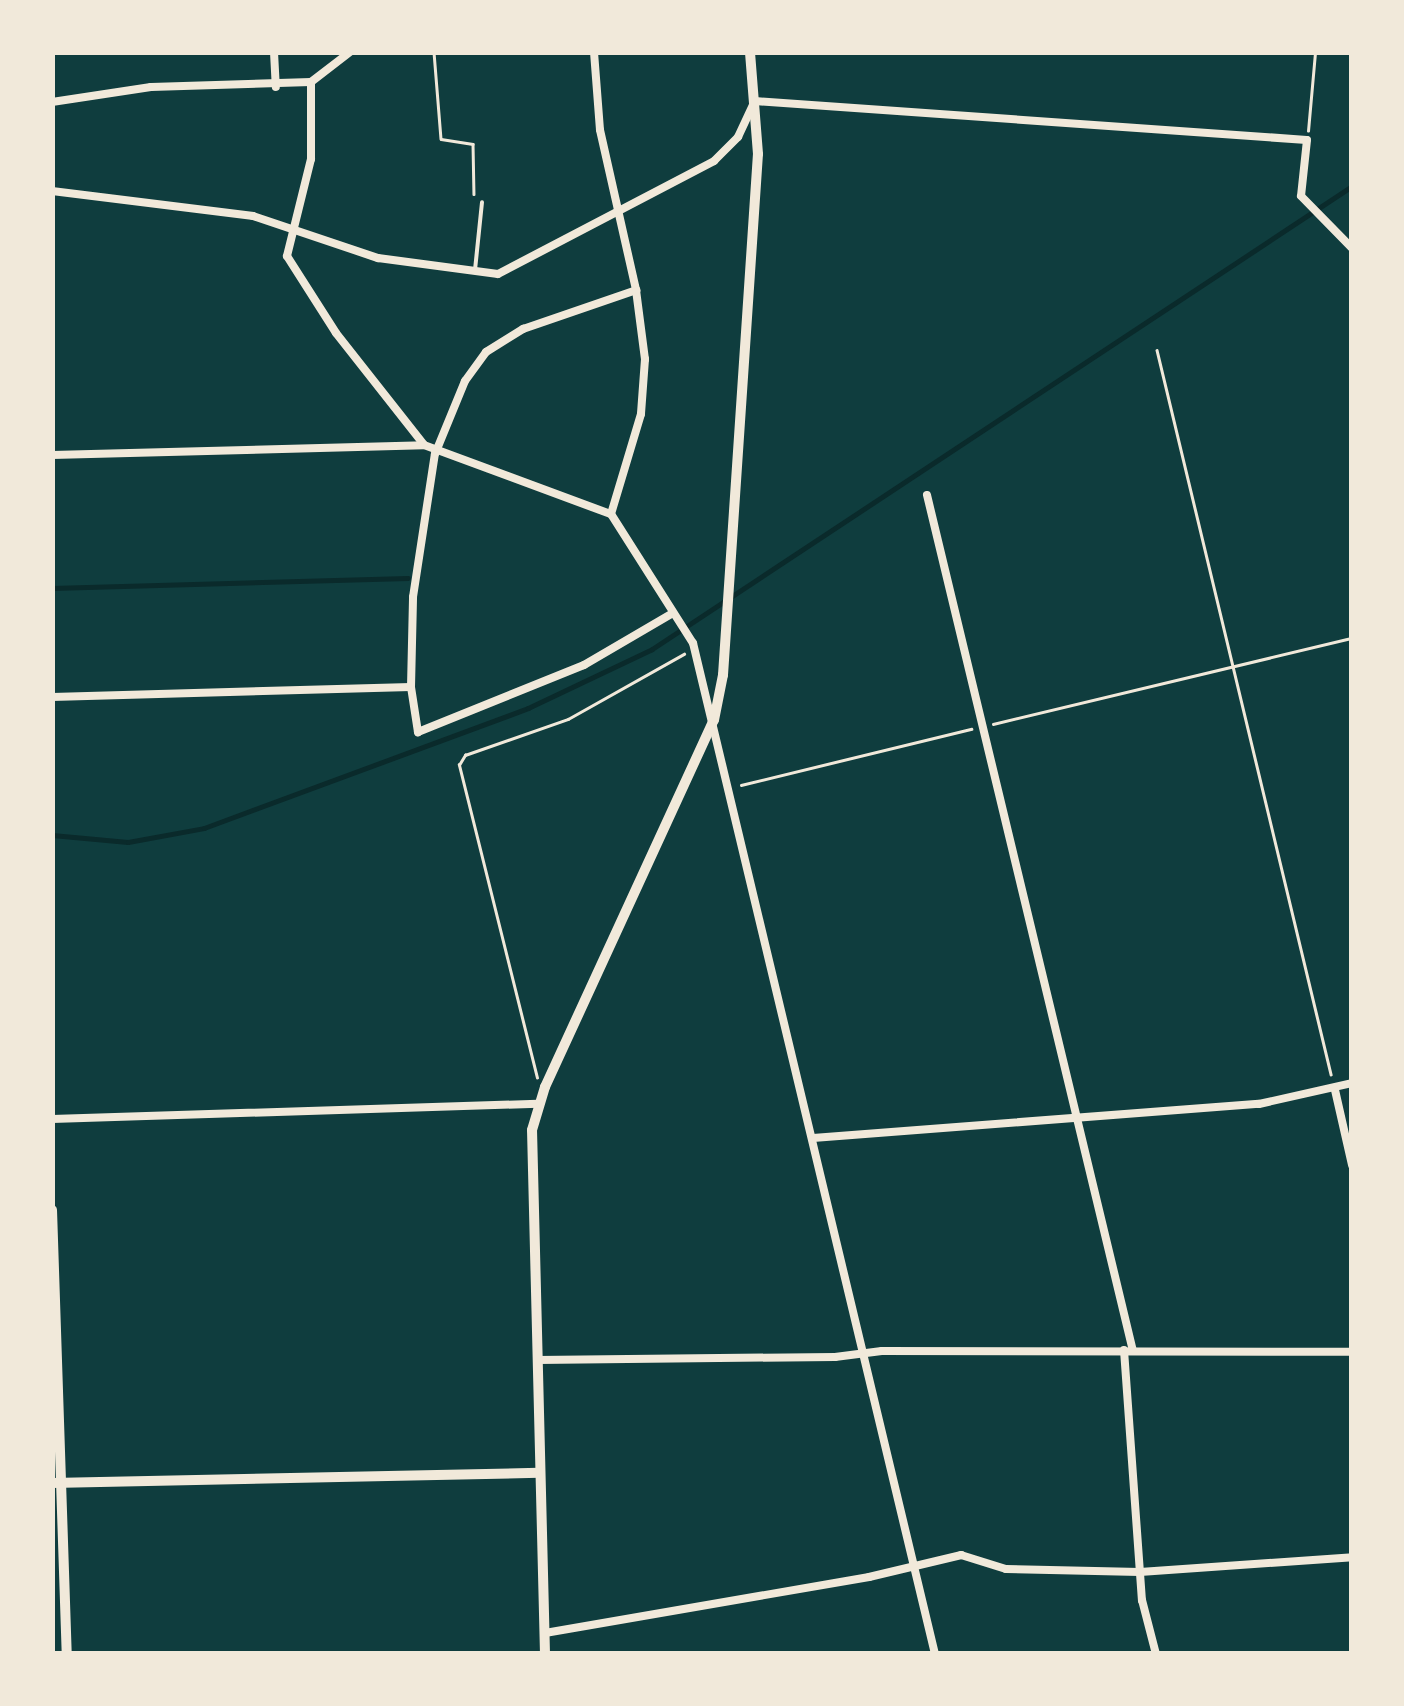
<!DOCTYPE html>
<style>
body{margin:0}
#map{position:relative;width:1404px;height:1706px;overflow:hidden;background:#0f3d3e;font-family:Barlow,sans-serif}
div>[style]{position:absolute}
.stream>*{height:5px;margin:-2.5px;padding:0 2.5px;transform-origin:2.5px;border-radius:2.5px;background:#0a2a2b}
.path>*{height:2.5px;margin:-1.25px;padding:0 1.25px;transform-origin:1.25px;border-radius:1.25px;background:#f1e9da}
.service>*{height:4px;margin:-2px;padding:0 2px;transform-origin:2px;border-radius:2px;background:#f1e9da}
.minor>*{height:8px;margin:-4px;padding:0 4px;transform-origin:4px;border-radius:4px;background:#f1e9da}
.tertiary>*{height:10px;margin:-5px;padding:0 5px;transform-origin:5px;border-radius:5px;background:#f1e9da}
span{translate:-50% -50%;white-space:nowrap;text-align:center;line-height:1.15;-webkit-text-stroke:10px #f1e9da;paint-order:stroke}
.frame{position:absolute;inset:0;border:55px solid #f1e9da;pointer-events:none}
</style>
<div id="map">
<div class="stream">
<i style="left:52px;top:588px;width:356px;rotate:-1.6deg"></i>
<i style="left:52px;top:835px;width:76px;rotate:5.3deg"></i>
<i style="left:128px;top:842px;width:77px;rotate:-10.4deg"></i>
<i style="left:204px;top:828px;width:346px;rotate:-20.3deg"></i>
<i style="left:528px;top:708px;width:137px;rotate:-25.4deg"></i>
<i style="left:652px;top:649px;width:839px;rotate:-33.48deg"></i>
</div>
<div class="path">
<i style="left:434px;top:52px;width:87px;rotate:85.4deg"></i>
<i style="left:441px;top:139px;width:32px;rotate:9deg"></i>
<i style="left:473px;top:144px;width:50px;rotate:88.9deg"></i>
<i style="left:1308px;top:131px;width:79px;rotate:-84.9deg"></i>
<i style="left:1157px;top:350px;width:745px;rotate:76.49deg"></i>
<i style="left:993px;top:724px;width:369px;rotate:-13.5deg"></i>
<i style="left:741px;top:785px;width:237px;rotate:-13.7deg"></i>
<i style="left:537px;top:1078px;width:323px;rotate:-104deg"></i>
<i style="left:459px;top:765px;width:12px;rotate:-59deg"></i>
<i style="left:465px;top:755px;width:109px;rotate:-19.3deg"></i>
<i style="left:568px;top:719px;width:133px;rotate:-29.3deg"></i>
</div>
<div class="service">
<i style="left:475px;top:270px;width:68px;rotate:-84.1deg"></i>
</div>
<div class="minor">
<i style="left:274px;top:52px;width:35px;rotate:87deg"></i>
<i style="left:594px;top:52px;width:78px;rotate:85.6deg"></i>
<i style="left:600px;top:130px;width:164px;rotate:77.3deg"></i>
<i style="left:311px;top:82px;width:77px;rotate:90deg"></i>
<i style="left:311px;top:159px;width:100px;rotate:103.9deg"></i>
<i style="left:287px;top:256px;width:91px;rotate:57.5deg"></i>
<i style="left:336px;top:333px;width:142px;rotate:51.8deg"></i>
<i style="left:52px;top:102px;width:100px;rotate:-8.6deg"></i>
<i style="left:151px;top:87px;width:160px;rotate:-1.8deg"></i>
<i style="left:311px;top:82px;width:49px;rotate:-37.6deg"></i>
<i style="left:52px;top:191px;width:203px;rotate:7.1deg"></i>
<i style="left:253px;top:216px;width:132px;rotate:18.6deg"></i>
<i style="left:378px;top:258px;width:121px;rotate:7.6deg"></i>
<i style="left:498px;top:274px;width:244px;rotate:-27.6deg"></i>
<i style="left:714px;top:161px;width:34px;rotate:-45deg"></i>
<i style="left:738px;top:137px;width:40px;rotate:-65deg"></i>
<i style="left:755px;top:101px;width:553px;rotate:4.04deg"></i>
<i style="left:1307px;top:140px;width:56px;rotate:96.1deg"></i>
<i style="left:1301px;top:196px;width:73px;rotate:45.6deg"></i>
<i style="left:52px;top:455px;width:372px;rotate:-1.5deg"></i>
<i style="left:424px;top:445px;width:199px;rotate:20.3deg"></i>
<i style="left:611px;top:514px;width:153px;rotate:57.6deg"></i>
<i style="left:693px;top:643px;width:1040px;rotate:76.54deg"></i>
<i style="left:927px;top:495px;width:880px;rotate:76.47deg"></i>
<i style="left:411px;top:687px;width:46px;rotate:81.2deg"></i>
<i style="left:418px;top:732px;width:179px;rotate:-22deg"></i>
<i style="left:584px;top:665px;width:103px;rotate:-30.3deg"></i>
<i style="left:52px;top:697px;width:359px;rotate:-1.6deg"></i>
<i style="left:411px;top:687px;width:90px;rotate:-88.7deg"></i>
<i style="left:413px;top:597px;width:145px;rotate:-81.3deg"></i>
<i style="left:435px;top:454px;width:79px;rotate:-67.7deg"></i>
<i style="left:465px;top:381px;width:36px;rotate:-54deg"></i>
<i style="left:486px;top:352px;width:44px;rotate:-31.9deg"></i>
<i style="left:523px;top:329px;width:120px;rotate:-19deg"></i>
<i style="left:636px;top:290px;width:70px;rotate:82.6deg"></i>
<i style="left:645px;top:359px;width:55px;rotate:94.2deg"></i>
<i style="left:641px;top:414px;width:104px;rotate:106.7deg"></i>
<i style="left:1335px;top:1090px;width:77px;rotate:77.2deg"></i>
<i style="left:52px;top:1119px;width:486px;rotate:-1.8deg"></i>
<i style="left:813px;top:1138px;width:447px;rotate:-4.4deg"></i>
<i style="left:1259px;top:1104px;width:95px;rotate:-12.7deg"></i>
<i style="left:1124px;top:1350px;width:251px;rotate:85.9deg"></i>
<i style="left:1142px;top:1600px;width:56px;rotate:75.5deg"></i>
<i style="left:537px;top:1360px;width:298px;rotate:-0.6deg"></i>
<i style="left:835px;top:1357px;width:47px;rotate:-7.3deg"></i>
<i style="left:882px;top:1351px;width:470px;rotate:0.1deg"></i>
<i style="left:545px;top:1633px;width:329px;rotate:-9.8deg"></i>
<i style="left:869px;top:1577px;width:95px;rotate:-13.4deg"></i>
<i style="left:961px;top:1555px;width:47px;rotate:17.3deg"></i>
<i style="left:1006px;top:1569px;width:134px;rotate:1.3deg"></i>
<i style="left:1140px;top:1572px;width:213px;rotate:-4deg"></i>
</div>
<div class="tertiary">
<i style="left:52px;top:1210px;width:444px;rotate:88.1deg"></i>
<i style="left:52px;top:1483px;width:487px;rotate:-1.2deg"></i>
<i style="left:545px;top:1654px;width:524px;rotate:-91.42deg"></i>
<i style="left:532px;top:1130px;width:45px;rotate:-73.2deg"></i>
<i style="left:545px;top:1087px;width:404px;rotate:-65.3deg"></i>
<i style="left:714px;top:720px;width:46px;rotate:-78.7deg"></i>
<i style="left:723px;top:675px;width:522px;rotate:-86.16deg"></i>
<i style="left:758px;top:154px;width:102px;rotate:-94.5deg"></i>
</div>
<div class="frame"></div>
</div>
